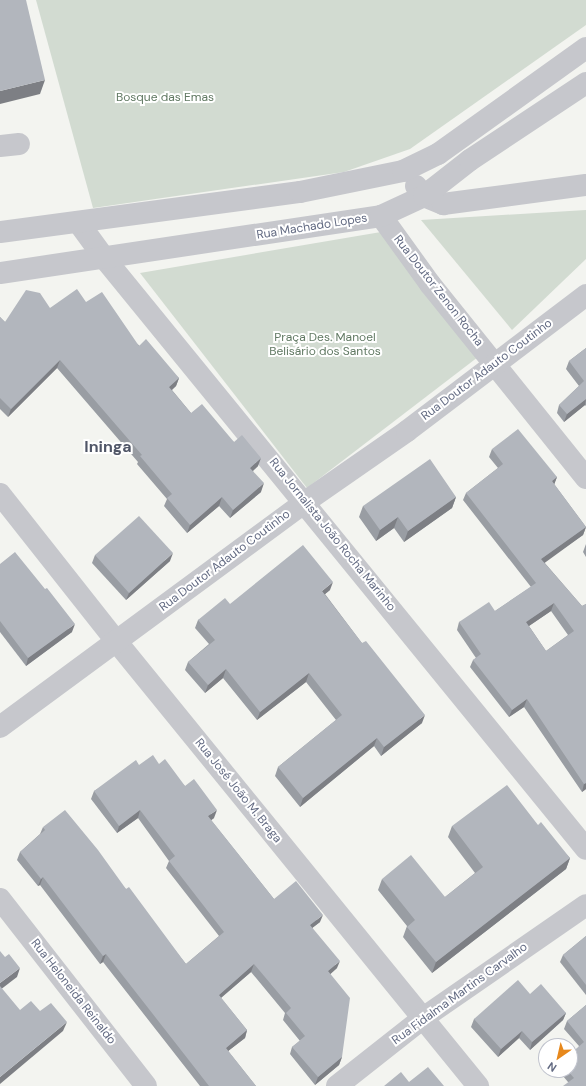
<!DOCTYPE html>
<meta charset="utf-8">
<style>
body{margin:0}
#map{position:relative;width:586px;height:1086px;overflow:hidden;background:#f3f4f0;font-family:"DM Sans",sans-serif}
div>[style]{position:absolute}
.green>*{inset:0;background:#d2dbd1}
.minor>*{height:22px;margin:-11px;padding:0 11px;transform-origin:11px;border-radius:11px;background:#c6c7cc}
.wall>*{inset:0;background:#999da3}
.shaded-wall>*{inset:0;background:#7d7f84}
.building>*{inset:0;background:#b2b6bd}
span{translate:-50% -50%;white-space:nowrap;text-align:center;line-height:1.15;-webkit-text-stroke:4px #fff;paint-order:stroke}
.park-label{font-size:12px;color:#617963}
.street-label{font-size:12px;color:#626a82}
.district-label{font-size:16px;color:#505667;font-weight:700}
.north{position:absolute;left:538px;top:1038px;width:40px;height:40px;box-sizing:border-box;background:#fff;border:1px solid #c0c3cd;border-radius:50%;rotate:214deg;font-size:11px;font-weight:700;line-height:16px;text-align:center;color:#626a82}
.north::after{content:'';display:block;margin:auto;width:14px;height:18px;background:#e7881c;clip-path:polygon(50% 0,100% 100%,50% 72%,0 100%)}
</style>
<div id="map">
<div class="green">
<i style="clip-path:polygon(36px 0,586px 0,586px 25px,410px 149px,344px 172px,93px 208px)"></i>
<i style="clip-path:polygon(586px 210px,586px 259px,512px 330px,421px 220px)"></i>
<i style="clip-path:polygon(381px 232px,478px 357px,307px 488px,140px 273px)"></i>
</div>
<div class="minor">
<i style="left:0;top:146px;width:19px;rotate:-6deg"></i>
<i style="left:416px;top:186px;width:13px;rotate:51deg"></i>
<i style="left:424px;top:196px;width:21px;rotate:23deg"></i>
<i style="left:443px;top:204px;width:144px;rotate:-7.6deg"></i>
<i style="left:381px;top:216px;width:84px;rotate:54.2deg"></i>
<i style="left:430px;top:284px;width:249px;rotate:51.2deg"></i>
<i style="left:78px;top:222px;width:46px;rotate:53.9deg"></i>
<i style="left:105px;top:259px;width:761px;rotate:50.81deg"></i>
<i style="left:0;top:232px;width:303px;rotate:-7.6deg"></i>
<i style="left:300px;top:192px;width:105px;rotate:-11.5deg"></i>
<i style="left:403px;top:171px;width:39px;rotate:-26deg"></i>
<i style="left:438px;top:154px;width:182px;rotate:-35.6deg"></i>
<i style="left:0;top:273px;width:385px;rotate:-8.5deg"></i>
<i style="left:381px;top:216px;width:47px;rotate:-24.9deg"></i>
<i style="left:424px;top:196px;width:58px;rotate:-38deg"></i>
<i style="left:470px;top:160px;width:139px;rotate:-33.6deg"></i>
<i style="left:0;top:494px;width:187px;rotate:51.7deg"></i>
<i style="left:116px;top:641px;width:574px;rotate:50.87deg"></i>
<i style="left:0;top:727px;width:379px;rotate:-36.4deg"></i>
<i style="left:305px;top:502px;width:124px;rotate:-34.8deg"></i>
<i style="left:407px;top:431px;width:225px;rotate:-37.2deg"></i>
<i style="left:0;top:899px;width:237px;rotate:52deg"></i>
<i style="left:337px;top:1086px;width:110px;rotate:-38.3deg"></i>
<i style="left:423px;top:1018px;width:198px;rotate:-34.7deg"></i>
</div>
<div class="wall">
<i style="clip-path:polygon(86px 302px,179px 378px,176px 386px,172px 390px,191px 413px,234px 442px,258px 466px,253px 471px,261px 492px,230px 518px,219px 506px,187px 533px,164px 506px,167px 499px,137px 464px,138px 462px,57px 368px,8px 417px,0 409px,0 317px,5px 322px,50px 308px)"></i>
<i style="clip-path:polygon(586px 348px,586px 406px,585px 405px,564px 422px,557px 413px,559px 405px,579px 386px,566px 369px,569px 361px)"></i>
<i style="clip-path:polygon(evenodd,492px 449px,557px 477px,554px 484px,586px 527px,583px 535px,544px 562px,582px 606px,586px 604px,586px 789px,582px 792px,524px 707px,509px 717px,470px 667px,473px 660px,476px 658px,457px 630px,459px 622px,495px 611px,531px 587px,463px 500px,466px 493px,498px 468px,489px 457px,492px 449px,551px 611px,568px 635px,546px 651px,529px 626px,551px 611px)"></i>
<i style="clip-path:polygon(456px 497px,452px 508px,404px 542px,394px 528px,376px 541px,359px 517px,363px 506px)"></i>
<i style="clip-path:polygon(586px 544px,586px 557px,583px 552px)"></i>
<i style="clip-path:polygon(95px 555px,170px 561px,126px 600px,92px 563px)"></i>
<i style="clip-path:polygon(0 564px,72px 632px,26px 666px,0 632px)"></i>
<i style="clip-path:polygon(330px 590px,325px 594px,422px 723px,381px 756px,374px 746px,300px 807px,275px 776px,278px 767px,336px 720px,306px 682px,257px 720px,223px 678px,205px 693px,185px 670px,188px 662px,209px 644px,195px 628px,198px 620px,230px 604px)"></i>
<i style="clip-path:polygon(159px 764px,185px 786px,214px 818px,211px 820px,274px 899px,320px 922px,312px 928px,337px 968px,330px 974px,342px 1057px,339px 1065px,315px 1085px,290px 1054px,292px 1047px,300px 1041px,283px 1020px,285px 1013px,251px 972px,221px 998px,247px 1030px,245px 1038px,228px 1051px,256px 1086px,200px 1086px,103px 962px,100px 964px,40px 885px,38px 886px,17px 860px,20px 852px,40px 834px,43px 827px,126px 889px,186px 964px,219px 936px,166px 868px,169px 861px,138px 818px,117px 833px,91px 799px,94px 791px,139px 765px)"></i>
<i style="clip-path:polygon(538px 825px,570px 858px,566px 869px,432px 973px,403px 937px,407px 926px,378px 890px,382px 879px,445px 897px,475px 873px,448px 837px,452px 826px)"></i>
<i style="clip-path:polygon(586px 936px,586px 995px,560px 962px,563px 955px)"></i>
<i style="clip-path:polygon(530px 994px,566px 1013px,563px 1020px,530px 1050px,519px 1038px,498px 1057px,471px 1027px,474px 1019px)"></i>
<i style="clip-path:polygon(586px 1005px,586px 1086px,568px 1082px,558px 1070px,570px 1070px,579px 1046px,564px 1029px,567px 1021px)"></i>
</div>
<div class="shaded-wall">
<i style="clip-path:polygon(45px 80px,40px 94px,0 104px,0 91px)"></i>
<i style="clip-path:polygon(60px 360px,57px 368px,8px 417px,11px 409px)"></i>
<i style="clip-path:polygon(179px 378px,176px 386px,166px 395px,169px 387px)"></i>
<i style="clip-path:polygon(586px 399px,585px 405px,564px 422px,567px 414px)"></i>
<i style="clip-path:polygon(261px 458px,258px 466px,247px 476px,250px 468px)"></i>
<i style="clip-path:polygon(557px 477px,554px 485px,552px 481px)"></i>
<i style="clip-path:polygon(264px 483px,261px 492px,230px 518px,233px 510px)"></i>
<i style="clip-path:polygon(222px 497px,219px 506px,187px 533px,190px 525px)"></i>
<i style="clip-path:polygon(456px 497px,452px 508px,404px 542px,408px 531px)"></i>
<i style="clip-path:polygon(398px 517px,394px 528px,376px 541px,380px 530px)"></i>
<i style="clip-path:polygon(586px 527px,583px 535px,539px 567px,541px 559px)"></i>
<i style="clip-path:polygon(173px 553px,170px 561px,126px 600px,129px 593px)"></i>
<i style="clip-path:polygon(333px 582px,330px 590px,319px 599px,322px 591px)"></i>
<i style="clip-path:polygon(554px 603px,551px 611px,523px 630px,526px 622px)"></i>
<i style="clip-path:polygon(75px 624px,72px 632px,26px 666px,28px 658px)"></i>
<i style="clip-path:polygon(226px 669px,223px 678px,205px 693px,208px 685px)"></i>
<i style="clip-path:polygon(309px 673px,306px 682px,257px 720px,260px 712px)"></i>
<i style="clip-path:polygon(527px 699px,524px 707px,509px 717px,512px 710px)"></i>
<i style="clip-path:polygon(425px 715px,422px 723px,381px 756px,384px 747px)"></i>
<i style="clip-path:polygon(377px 738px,374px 746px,300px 807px,303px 798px)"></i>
<i style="clip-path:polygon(586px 783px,586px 789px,582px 792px,584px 784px)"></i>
<i style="clip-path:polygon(140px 810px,138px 818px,117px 833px,119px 826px)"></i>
<i style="clip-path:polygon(217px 810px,214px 818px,206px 824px,208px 816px)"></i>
<i style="clip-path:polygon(570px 858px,566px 869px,432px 973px,436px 962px)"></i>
<i style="clip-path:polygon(43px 877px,40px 885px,38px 886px,41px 879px)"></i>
<i style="clip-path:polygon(323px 915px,320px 922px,307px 932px,310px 925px)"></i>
<i style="clip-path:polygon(106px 954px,103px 962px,100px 964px,103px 956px)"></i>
<i style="clip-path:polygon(340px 961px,337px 968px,325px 979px,328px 971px)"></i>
<i style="clip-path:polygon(254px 964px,251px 972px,216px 1002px,219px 995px)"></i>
<i style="clip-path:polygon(20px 968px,17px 977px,0 990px,0 983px)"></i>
<i style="clip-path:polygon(566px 1013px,563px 1020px,530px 1050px,532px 1042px)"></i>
<i style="clip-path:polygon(67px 1022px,63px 1031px,0 1084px,0 1077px)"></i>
<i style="clip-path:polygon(247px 1030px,245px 1038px,223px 1055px,226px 1048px)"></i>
<i style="clip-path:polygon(522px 1031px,519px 1038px,498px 1057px,501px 1049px)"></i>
<i style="clip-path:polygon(342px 1057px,339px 1065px,315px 1085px,318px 1077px)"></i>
</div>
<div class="building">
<i style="clip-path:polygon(0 0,26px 0,45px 80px,0 91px)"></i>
<i style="clip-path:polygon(77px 289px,86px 302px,102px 292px,139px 346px,146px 339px,179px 378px,169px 387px,191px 413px,202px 404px,234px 442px,242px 435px,261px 458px,250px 468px,264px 483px,233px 510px,222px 497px,190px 525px,167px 498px,172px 494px,140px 456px,142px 455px,60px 360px,11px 409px,0 398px,0 317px,5px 322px,26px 290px,40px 293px,50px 308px)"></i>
<i style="clip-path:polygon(586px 348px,586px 399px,567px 414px,559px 405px,584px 381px,569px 361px)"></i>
<i style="clip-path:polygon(evenodd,518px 429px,557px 477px,552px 481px,586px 527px,541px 559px,582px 606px,586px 604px,586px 783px,584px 784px,527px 699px,512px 710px,473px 660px,481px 654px,459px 622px,489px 602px,495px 611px,536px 583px,466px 493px,503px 464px,492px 449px,518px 429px,554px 603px,574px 631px,546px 651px,526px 622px,554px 603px)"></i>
<i style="clip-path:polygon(430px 459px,456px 497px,408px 531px,398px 517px,380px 530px,363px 506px)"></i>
<i style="clip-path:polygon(139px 516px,173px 553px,129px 593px,95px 555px)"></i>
<i style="clip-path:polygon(303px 545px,333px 582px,322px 591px,362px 643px,366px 641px,425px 715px,384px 747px,377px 738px,303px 798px,278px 767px,342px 715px,309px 673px,260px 712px,226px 669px,208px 685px,188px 662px,215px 640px,198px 620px,225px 598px,230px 604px)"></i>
<i style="clip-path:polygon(15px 552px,45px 589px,47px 588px,75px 624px,28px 658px,0 621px,0 564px)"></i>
<i style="clip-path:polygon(153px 755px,159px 764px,165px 759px,185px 786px,194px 779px,217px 810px,208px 816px,274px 899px,296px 881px,323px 915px,310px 925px,340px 961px,328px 971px,350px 998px,342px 1057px,318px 1077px,292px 1047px,305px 1036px,286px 1013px,291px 1008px,254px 964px,219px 995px,247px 1030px,226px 1048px,256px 1086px,209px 1086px,106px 954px,103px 956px,43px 877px,41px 879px,20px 852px,45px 830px,43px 827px,65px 810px,98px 850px,126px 889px,129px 887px,186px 964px,224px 932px,169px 861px,175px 856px,140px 810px,119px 826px,94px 791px,136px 760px,139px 765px)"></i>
<i style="clip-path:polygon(507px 785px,538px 825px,541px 822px,570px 858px,436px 962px,407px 927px,415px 920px,382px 879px,411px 855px,445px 897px,483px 867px,452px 826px)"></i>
<i style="clip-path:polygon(586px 936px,586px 985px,563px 955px)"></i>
<i style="clip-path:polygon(0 951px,5px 957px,9px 954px,20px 968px,0 983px)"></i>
<i style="clip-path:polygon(518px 980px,530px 994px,541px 984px,566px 1013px,532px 1042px,522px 1031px,501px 1049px,474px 1019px)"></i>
<i style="clip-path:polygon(0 986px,20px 1010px,31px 1001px,40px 1011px,51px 1003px,67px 1022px,0 1077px)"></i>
<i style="clip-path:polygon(586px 1005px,586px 1086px,563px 1086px,574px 1078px,567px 1070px,570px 1070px,570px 1054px,584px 1042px,567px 1021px)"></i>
<i style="clip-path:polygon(428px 1067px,444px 1086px,384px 1086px,401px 1072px,409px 1082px)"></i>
</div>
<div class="park-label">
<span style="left:165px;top:98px">Bosque das Emas</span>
<span style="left:325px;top:345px">Praça Des. Manoel<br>Belisário dos Santos</span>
</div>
<div class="street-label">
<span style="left:312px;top:227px;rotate:-9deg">Rua Machado Lopes</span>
<span style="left:438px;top:291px;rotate:52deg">Rua Doutor Zenon Rocha</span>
<span style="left:487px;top:370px;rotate:-37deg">Rua Doutor Adauto Coutinho</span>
<span style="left:332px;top:535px;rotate:51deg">Rua Jornalista João Rocha Marinho</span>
<span style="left:225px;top:561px;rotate:-37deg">Rua Doutor Adauto Coutinho</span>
<span style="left:238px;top:791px;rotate:51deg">Rua José João M. Braga</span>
<span style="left:73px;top:992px;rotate:52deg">Rua Heloneida Reinaldo</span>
<span style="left:460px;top:994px;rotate:-36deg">Rua Fidalma Martins Carvalho</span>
</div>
<div class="district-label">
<span style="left:108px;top:447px">Ininga</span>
</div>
<div class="north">N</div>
</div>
